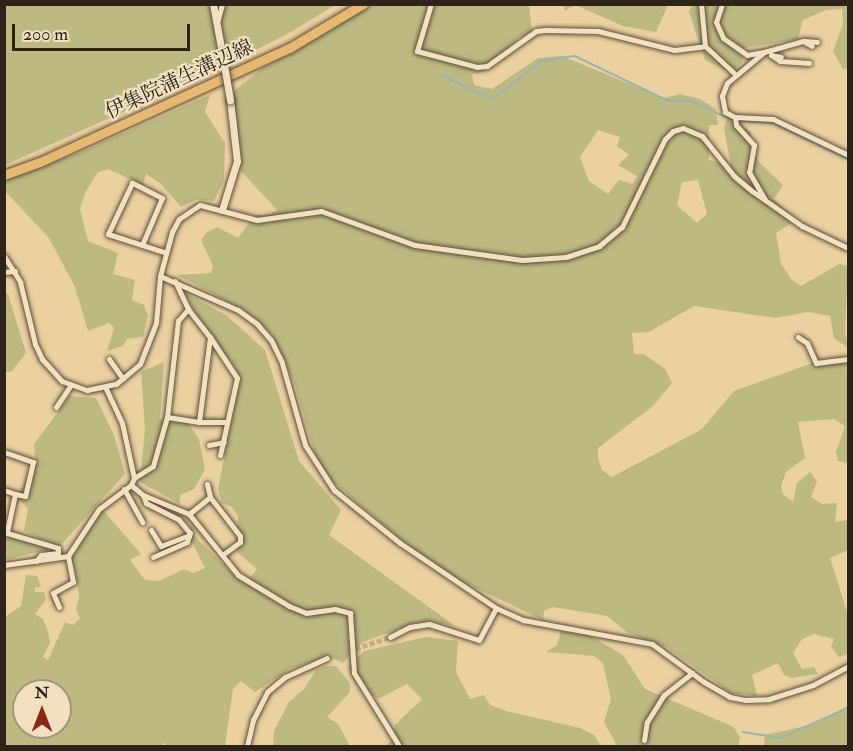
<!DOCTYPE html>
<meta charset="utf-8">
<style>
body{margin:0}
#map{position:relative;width:853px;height:751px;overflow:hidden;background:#ebd1a0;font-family:"IM FELL Double Pica","Noto Serif JP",serif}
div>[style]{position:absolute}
.green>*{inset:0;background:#bcba81}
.stream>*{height:1.5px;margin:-0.75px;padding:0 0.75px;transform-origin:0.75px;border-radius:0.75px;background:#9cb4b0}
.minor-tunnel>*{height:5px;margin-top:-2.5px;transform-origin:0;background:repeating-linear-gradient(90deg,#c5ae85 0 5px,transparent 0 7.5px)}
.roads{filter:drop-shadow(0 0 2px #5d4e3b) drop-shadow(0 0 2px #5d4e3b)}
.minor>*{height:5px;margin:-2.5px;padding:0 2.5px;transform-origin:2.5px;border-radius:2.5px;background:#f2e1c1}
.tertiary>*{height:7px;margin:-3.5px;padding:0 3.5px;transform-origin:3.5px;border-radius:3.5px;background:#f2e1c1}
.primary>*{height:9px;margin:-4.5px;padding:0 4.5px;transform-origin:4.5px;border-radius:4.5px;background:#e6b870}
.bridges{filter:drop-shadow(0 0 2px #5d4e3b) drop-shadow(0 0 2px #5d4e3b)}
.tertiary-bridge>*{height:7px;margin:-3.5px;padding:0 3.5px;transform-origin:3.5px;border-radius:3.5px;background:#f2e1c1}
span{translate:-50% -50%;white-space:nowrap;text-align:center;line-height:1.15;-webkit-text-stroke:4.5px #f2e1c1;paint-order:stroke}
.street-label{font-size:20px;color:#2e2319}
.frame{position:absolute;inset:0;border:6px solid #2e2319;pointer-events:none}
.north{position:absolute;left:12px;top:679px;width:60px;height:60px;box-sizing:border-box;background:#f2e1c1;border:2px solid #a4957e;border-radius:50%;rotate:0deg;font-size:16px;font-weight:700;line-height:24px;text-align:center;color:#2e2319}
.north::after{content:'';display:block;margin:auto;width:21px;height:27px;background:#8f2418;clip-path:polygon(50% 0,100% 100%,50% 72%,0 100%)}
.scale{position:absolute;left:12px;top:24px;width:178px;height:27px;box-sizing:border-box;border:3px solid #2e2319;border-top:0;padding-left:8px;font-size:18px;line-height:21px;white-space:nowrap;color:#2e2319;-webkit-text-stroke:4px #f2e1c1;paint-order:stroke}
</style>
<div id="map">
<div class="green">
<i style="clip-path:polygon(5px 5px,335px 5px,289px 33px,212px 72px,5px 165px)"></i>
<i style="clip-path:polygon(evenodd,370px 5px,529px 5px,532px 32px,519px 37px,483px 72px,472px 74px,474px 85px,492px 89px,538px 58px,562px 56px,664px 98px,680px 94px,700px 99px,716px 109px,718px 125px,709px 125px,709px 160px,731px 166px,724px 128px,728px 115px,751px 132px,751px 145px,759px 162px,783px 185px,774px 199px,795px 221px,776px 233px,781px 264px,792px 280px,801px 286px,839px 264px,848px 266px,845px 331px,848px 348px,834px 338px,830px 316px,808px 312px,775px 318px,694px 306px,649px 332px,632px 333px,634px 354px,644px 354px,665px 369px,672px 383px,653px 406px,598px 448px,598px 458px,602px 470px,612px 477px,702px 429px,734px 391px,818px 361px,848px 359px,848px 463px,838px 461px,836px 452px,845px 426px,834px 419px,798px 422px,805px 458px,786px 472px,781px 486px,783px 494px,793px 502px,797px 483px,810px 472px,817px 481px,811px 497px,822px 504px,837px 503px,835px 522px,848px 520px,848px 550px,830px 558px,848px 615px,848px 654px,839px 657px,831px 647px,834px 639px,814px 634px,802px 639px,793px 653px,802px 669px,814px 667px,818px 674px,791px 678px,784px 675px,778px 663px,752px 675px,757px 696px,731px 693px,668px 648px,628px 633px,607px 616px,553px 607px,544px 611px,543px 620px,461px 581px,405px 543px,329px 478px,316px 459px,295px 385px,272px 334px,246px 311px,177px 275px,211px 273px,213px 266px,201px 240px,206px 233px,217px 227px,238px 238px,255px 215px,269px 215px,277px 210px,241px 171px,233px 92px,262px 68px,370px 5px,598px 130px,620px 137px,617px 146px,629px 155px,618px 165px,637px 176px,633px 184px,619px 180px,608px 194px,589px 181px,580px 157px,598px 130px,370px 5px,698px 180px,707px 214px,697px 223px,677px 205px,682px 182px,698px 180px)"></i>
<i style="clip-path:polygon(563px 5px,563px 4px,668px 5px,656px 32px,623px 26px,575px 5px,565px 11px)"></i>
<i style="clip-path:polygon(692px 5px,848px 5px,848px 68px,843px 69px,833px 51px,843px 24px,842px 9px,826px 10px,803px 20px,798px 39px,744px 48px,742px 63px,730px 72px,705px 60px,689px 12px)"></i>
<i style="clip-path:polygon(210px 95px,205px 112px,225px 143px,224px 180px,214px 201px,196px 200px,181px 207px,161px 184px,146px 174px,143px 185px,108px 169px,98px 172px,86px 191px,80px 209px,88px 241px,118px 253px,113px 274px,135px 280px,132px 300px,144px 305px,148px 315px,143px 337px,127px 339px,123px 346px,107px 351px,114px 328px,109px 323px,88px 331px,75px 287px,49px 238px,5px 191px,4px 179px,81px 152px)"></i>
<i style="clip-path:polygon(evenodd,184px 292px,226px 315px,265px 350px,299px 461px,341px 510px,329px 535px,455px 626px,431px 621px,414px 623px,363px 642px,343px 663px,327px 656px,290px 669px,255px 692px,241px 681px,233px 689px,225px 746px,165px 746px,166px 742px,161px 746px,5px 746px,5px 617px,21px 606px,26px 575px,37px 576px,41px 587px,35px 587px,35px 592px,44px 592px,46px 600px,35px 614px,43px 619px,48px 632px,50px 643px,43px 657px,48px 660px,65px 622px,73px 625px,80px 618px,76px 610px,79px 597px,76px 571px,68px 551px,102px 509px,141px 554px,130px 560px,145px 580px,159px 581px,184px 569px,193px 573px,205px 568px,184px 526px,235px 576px,247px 581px,257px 569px,236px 551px,238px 516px,232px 507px,222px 503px,218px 489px,238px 388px,236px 368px,201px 323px,184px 292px,24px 691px,60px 691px,60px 727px,24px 727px,24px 691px)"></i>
<i style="clip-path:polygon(5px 293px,8px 294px,26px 353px,11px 372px,5px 372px)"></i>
<i style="clip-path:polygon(164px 362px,160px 419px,188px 423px,199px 439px,205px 470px,194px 489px,180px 495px,180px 504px,140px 482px,145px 429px,141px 372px)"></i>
<i style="clip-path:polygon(70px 396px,96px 398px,114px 435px,125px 474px,59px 547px,24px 531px,28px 509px,17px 497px,35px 462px,34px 444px)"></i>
<i style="clip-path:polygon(4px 534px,39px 542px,50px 549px,5px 560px)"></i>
<i style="clip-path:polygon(561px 631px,589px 635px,623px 655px,645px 689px,734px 727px,740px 738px,738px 746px,617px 746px,604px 722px,611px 699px,603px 663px,594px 656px,546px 652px,557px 645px)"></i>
<i style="clip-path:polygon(426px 637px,458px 641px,456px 672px,470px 699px,484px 695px,490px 705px,506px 711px,580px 728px,594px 735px,601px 746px,384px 746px,392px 741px,395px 725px,422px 699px,407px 684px,378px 699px,356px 683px,348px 667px,364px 651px)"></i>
<i style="clip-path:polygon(325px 666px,336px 666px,350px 683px,350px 692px,327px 717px,338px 724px,350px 746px,273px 746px,274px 731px,289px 702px,304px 689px,316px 670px)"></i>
<i style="clip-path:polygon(848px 706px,848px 746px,764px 746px,765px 735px,810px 725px)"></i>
</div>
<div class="stream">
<i style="left:443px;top:76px;width:55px;rotate:24.7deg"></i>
<i style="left:493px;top:99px;width:62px;rotate:-37.8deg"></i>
<i style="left:542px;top:61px;width:33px;rotate:-9deg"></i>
<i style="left:575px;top:56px;width:104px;rotate:25.6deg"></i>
<i style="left:669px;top:101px;width:23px"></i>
<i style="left:692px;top:101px;width:47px;rotate:25.5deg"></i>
<i style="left:739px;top:121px;width:34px;rotate:3deg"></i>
<i style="left:773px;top:123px;width:83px;rotate:25.6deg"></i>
<i style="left:743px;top:732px;width:37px;rotate:9deg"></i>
<i style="left:780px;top:738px;width:74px;rotate:-23.8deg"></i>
</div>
<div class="minor-tunnel">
<i style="left:327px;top:658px;width:66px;rotate:-18.4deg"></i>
</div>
<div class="roads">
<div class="minor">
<i style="left:431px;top:4px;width:49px;rotate:106.6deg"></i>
<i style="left:417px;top:51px;width:62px;rotate:14.9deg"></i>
<i style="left:477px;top:67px;width:10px;rotate:-6deg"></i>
<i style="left:487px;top:66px;width:60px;rotate:-35.5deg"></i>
<i style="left:536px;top:31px;width:9px;rotate:-6deg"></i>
<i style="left:545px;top:30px;width:53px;rotate:1.1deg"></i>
<i style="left:598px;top:31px;width:78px;rotate:14deg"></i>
<i style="left:674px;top:50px;width:31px;rotate:-7deg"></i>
<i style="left:701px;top:4px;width:42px;rotate:84.6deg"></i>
<i style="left:705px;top:46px;width:40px;rotate:43deg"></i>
<i style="left:722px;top:4px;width:19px;rotate:108deg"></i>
<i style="left:716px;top:22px;width:17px;rotate:66deg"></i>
<i style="left:723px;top:38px;width:29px;rotate:35deg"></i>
<i style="left:747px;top:55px;width:17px;rotate:-10deg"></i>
<i style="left:764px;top:52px;width:48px;rotate:140deg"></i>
<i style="left:727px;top:83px;width:14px;rotate:111deg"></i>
<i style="left:722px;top:96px;width:16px;rotate:79deg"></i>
<i style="left:725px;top:112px;width:11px;rotate:27deg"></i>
<i style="left:735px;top:117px;width:38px;rotate:3deg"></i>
<i style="left:773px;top:119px;width:83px;rotate:25.6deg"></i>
<i style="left:217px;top:23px;width:20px;rotate:-75deg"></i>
<i style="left:805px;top:41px;width:12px;rotate:5deg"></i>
<i style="left:764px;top:52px;width:41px;rotate:-15.8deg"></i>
<i style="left:803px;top:41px;width:10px;rotate:29deg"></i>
<i style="left:771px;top:55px;width:11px;rotate:34deg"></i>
<i style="left:780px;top:61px;width:29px;rotate:4deg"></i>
<i style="left:771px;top:55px;width:10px;rotate:11deg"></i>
<i style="left:735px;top:117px;width:8px;rotate:83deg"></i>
<i style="left:736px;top:125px;width:27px;rotate:48deg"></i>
<i style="left:754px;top:145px;width:27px;rotate:100deg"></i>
<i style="left:749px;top:172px;width:32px;rotate:60deg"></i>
<i style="left:142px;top:245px;width:51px;rotate:-66.9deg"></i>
<i style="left:162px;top:198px;width:34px;rotate:-153deg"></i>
<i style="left:132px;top:183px;width:56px;rotate:115.2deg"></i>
<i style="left:108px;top:234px;width:59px;rotate:17.8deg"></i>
<i style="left:4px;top:256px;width:31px;rotate:58deg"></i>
<i style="left:20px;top:282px;width:64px;rotate:76.4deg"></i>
<i style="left:35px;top:344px;width:17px;rotate:65deg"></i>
<i style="left:42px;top:359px;width:30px;rotate:48deg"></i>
<i style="left:62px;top:381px;width:27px;rotate:20deg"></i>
<i style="left:87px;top:390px;width:30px;rotate:-12deg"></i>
<i style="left:116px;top:384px;width:31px;rotate:-40deg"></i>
<i style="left:140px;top:364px;width:44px;rotate:-68.7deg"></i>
<i style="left:156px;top:323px;width:47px;rotate:-85.1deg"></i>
<i style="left:160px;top:276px;width:46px;rotate:-74.7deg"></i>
<i style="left:172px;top:232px;width:15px;rotate:-62deg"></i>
<i style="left:179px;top:219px;width:25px;rotate:-34deg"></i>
<i style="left:200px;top:205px;width:59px;rotate:14.7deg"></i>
<i style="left:257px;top:220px;width:65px;rotate:-8deg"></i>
<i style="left:321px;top:211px;width:100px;rotate:19.9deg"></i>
<i style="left:415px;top:245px;width:108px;rotate:8deg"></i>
<i style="left:522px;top:260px;width:44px;rotate:-3.9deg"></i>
<i style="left:566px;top:257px;width:35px;rotate:-18deg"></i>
<i style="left:599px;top:246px;width:30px;rotate:-40deg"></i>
<i style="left:622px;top:227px;width:98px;rotate:-64deg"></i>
<i style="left:665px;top:139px;width:11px;rotate:-45deg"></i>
<i style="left:673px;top:131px;width:10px;rotate:-17deg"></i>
<i style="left:683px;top:128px;width:21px;rotate:23deg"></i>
<i style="left:702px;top:136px;width:51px;rotate:51.3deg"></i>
<i style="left:734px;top:176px;width:23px;rotate:40deg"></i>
<i style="left:752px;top:191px;width:61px;rotate:35deg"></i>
<i style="left:802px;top:226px;width:51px;rotate:25.6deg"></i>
<i style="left:4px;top:272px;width:11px;rotate:-5deg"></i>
<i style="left:160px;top:276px;width:85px;rotate:23.6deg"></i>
<i style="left:238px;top:310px;width:24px;rotate:36deg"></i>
<i style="left:257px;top:324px;width:21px;rotate:49deg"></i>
<i style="left:271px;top:340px;width:25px;rotate:64deg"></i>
<i style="left:282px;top:363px;width:85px;rotate:74.3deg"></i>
<i style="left:305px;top:445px;width:54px;rotate:57.2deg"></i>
<i style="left:334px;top:490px;width:85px;rotate:38.8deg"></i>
<i style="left:400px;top:543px;width:116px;rotate:34.1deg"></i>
<i style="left:496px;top:608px;width:30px;rotate:24deg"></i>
<i style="left:523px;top:620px;width:131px;rotate:10.5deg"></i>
<i style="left:652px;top:644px;width:64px;rotate:36.2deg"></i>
<i style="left:704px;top:682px;width:30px;rotate:30deg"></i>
<i style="left:730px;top:697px;width:15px;rotate:11deg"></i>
<i style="left:745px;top:700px;width:24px;rotate:-2deg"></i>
<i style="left:769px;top:699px;width:46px;rotate:-17.7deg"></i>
<i style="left:813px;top:685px;width:40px;rotate:-28deg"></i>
<i style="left:175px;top:281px;width:31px;rotate:65deg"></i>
<i style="left:188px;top:309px;width:36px;rotate:52deg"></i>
<i style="left:210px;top:337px;width:86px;rotate:97.4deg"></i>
<i style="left:199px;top:422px;width:32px;rotate:-171deg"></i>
<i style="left:167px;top:417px;width:97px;rotate:-83.5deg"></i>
<i style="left:178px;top:321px;width:16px;rotate:-50deg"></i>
<i style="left:210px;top:337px;width:49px;rotate:56.6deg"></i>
<i style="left:237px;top:378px;width:79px;rotate:102.4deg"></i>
<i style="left:798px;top:337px;width:11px;rotate:34deg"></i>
<i style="left:807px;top:343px;width:22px;rotate:66deg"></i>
<i style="left:816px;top:363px;width:32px;rotate:-7deg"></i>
<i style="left:109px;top:359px;width:24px;rotate:55deg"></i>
<i style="left:56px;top:407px;width:27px;rotate:-56deg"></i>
<i style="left:199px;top:422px;width:28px"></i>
<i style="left:209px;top:445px;width:15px;rotate:-11deg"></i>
<i style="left:4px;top:452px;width:31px;rotate:19deg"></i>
<i style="left:33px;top:462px;width:35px;rotate:103deg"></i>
<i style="left:25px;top:496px;width:10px;rotate:-169deg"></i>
<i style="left:134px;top:478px;width:22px;rotate:-32deg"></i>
<i style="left:153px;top:466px;width:51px;rotate:-74.1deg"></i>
<i style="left:207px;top:484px;width:13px;rotate:77deg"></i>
<i style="left:210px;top:497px;width:49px;rotate:52.4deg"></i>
<i style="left:240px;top:536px;width:6px;rotate:90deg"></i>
<i style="left:240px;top:542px;width:22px;rotate:144deg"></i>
<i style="left:131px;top:485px;width:16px;rotate:40deg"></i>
<i style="left:143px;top:495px;width:50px;rotate:22.4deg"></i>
<i style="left:189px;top:514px;width:78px;rotate:51.2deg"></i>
<i style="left:238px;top:575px;width:60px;rotate:31.3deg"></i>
<i style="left:289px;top:606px;width:18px;rotate:22deg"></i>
<i style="left:306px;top:613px;width:29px;rotate:-8deg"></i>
<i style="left:335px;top:609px;width:16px;rotate:15deg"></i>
<i style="left:350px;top:613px;width:60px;rotate:86.2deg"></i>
<i style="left:354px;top:673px;width:86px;rotate:58.3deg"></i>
<i style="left:124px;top:489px;width:38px;rotate:61deg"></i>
<i style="left:4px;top:490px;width:12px;rotate:20deg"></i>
<i style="left:15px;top:494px;width:40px;rotate:102deg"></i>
<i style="left:7px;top:533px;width:53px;rotate:16.4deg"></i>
<i style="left:58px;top:548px;width:5px;rotate:90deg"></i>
<i style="left:58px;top:553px;width:17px;rotate:173deg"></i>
<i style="left:41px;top:555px;width:8px;rotate:130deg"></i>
<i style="left:143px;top:495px;width:9px;rotate:69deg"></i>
<i style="left:146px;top:503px;width:37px;rotate:27deg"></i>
<i style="left:179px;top:520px;width:17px;rotate:50deg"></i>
<i style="left:190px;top:533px;width:9px;rotate:108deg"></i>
<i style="left:187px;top:542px;width:37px;rotate:156deg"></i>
<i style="left:189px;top:514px;width:27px;rotate:-39deg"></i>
<i style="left:151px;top:530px;width:19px;rotate:58deg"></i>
<i style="left:161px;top:546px;width:30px;rotate:-21deg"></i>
<i style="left:4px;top:565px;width:65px;rotate:-8deg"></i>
<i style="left:68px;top:556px;width:56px;rotate:-56.6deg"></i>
<i style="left:99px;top:509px;width:40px;rotate:-37deg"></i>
<i style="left:131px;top:485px;width:8px;rotate:-67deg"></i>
<i style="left:134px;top:478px;width:56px;rotate:-102.3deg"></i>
<i style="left:122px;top:423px;width:40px;rotate:-115deg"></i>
<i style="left:59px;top:607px;width:15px;rotate:-113deg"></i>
<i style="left:53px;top:593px;width:23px;rotate:-29deg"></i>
<i style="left:73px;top:582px;width:26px;rotate:-101deg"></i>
<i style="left:390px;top:637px;width:22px;rotate:-27deg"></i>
<i style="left:410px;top:627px;width:19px;rotate:-9deg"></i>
<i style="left:429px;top:624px;width:52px;rotate:17.7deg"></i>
<i style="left:479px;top:640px;width:36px;rotate:-62deg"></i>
<i style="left:644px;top:740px;width:18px;rotate:-81deg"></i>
<i style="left:647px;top:722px;width:32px;rotate:-58deg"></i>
<i style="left:664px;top:695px;width:36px;rotate:-38deg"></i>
<i style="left:247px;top:746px;width:27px;rotate:-77deg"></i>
<i style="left:253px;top:720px;width:31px;rotate:-63deg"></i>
<i style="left:267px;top:692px;width:23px;rotate:-40deg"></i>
<i style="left:285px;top:677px;width:46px;rotate:-24.3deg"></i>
</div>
<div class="tertiary">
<i style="left:213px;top:4px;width:50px;rotate:79.6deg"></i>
<i style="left:222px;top:210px;width:51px;rotate:-73deg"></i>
<i style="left:237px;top:161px;width:61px;rotate:-96.5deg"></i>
</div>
<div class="primary">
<i style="left:4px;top:175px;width:38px;rotate:-20deg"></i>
<i style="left:40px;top:162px;width:276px;rotate:-24.6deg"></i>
<i style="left:291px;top:47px;width:84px;rotate:-30.8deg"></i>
</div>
</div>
<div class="bridges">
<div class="tertiary-bridge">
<i style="left:222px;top:53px;width:48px;rotate:80.3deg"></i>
</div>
</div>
<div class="street-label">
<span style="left:179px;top:79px;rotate:-25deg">伊集院蒲生溝辺線</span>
</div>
<div class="frame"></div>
<div class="north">N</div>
<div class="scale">200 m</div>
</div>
